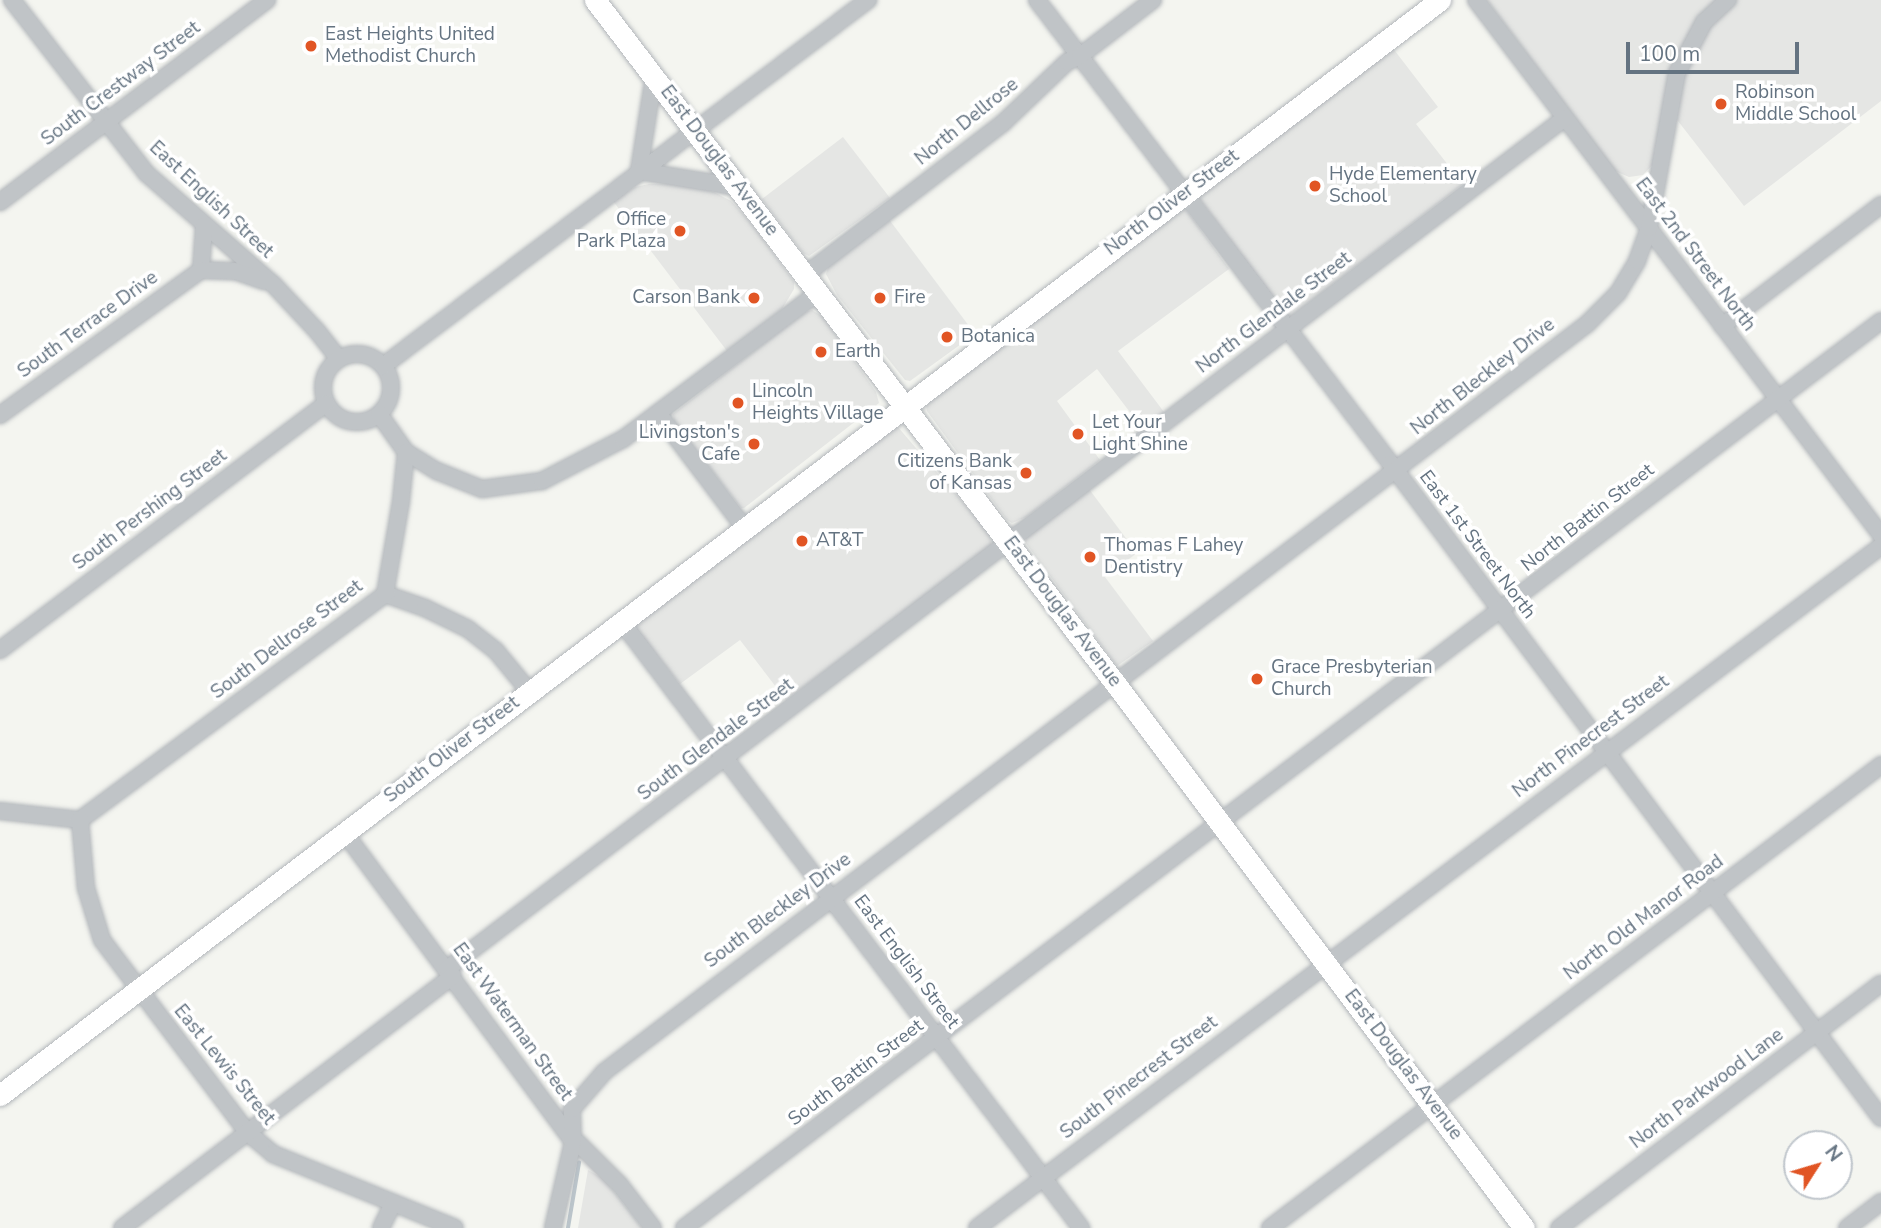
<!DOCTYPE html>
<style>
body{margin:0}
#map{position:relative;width:1881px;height:1228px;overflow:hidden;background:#f4f5f0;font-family:"Nunito Sans",sans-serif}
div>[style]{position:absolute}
.built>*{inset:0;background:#e5e6e4}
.stream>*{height:3.5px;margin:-1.75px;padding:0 1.75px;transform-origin:1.75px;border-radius:1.75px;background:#bbc5cb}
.roads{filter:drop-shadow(0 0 2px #b3b7bb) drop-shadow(0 0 2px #b3b7bb)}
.minor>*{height:16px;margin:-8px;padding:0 8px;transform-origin:8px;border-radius:8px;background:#c0c4c7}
.minor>.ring{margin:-8px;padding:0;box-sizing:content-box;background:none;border:16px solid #c0c4c7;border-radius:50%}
.major>*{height:21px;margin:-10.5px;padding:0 10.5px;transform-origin:10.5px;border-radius:10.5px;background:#fff}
.dots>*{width:19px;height:19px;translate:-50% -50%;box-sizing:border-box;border:4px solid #fff;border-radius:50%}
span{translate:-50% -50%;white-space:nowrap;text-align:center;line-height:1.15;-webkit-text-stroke:7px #fff;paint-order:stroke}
.poi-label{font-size:19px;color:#647381}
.left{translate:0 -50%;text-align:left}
.right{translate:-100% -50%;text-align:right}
.street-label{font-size:19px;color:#647381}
.north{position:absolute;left:1783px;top:1130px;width:70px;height:70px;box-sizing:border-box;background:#fff;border:2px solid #c1c7cd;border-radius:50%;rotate:53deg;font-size:19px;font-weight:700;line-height:28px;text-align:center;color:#647381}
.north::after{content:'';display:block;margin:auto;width:24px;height:32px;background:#e15524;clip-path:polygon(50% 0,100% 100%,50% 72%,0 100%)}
.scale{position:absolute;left:1626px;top:42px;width:173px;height:32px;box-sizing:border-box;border:4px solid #647381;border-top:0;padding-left:9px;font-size:21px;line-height:24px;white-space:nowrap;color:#647381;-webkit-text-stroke:5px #fff;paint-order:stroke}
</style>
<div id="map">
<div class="built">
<i style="clip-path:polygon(1487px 0,1881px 0,1881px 101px,1744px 206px,1678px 121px,1664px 108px,1656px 161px,1643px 175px,1629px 177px,1615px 171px)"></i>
<i style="clip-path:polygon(1392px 47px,1438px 107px,1416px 124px,1463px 184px,1291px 316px,1287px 316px,1199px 198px)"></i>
<i style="clip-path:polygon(843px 137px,890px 198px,809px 256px,803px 253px,762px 199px)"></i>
<i style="clip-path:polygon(681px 183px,714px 192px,731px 201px,751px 223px,794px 282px,794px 289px,782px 309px,727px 351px,613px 201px,635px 187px,649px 184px)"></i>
<i style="clip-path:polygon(1182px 209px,1187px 211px,1229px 269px,1118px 351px,1164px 412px,1142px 428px,1097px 369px,1057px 401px,1100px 460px,1026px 517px,1012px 523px,1007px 520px,927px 411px,926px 405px)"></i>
<i style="clip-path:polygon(888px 218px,975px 334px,910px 381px,905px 380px,837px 295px,826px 274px,829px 265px)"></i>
<i style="clip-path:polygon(812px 310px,823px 317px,876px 392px,879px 403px,744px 508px,741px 508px,674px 421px,673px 414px,805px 312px)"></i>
<i style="clip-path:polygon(897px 426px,990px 534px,991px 546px,786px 700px,740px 640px,680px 684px,634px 626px)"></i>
<i style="clip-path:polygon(1089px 489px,1137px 553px,1105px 577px,1153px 641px,1117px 666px,1025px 542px,1027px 535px)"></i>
<i style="clip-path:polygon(588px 1170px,604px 1179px,642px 1228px,578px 1228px)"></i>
</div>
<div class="stream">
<i style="left:568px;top:1228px;width:66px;rotate:-80.4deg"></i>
</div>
<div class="roads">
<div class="minor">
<i style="left:12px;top:0;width:219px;rotate:52.2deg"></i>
<i style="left:146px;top:173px;width:169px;rotate:41.2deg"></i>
<i style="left:273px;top:284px;width:64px;rotate:46.9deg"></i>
<i style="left:317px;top:331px;width:34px;rotate:52deg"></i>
<i style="left:1037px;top:0;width:584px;rotate:52.66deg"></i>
<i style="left:1391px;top:464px;width:817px;rotate:53.16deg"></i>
<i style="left:1476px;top:0;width:671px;rotate:52.87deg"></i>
<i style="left:654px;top:76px;width:96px;rotate:99deg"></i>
<i style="left:639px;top:171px;width:100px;rotate:9.2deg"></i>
<i style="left:0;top:202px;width:335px;rotate:-37.1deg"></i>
<i style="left:204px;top:226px;width:44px;rotate:93.9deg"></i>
<i style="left:201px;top:270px;width:34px;rotate:2deg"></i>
<i style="left:235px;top:271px;width:31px;rotate:19deg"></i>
<i style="left:805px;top:275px;width:250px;rotate:-37.5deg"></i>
<i style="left:1003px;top:123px;width:88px;rotate:-43.6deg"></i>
<i style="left:1067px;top:62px;width:14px;rotate:-25deg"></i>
<i style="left:1080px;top:56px;width:92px;rotate:-37.5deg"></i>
<i style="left:1722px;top:326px;width:200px;rotate:-37.3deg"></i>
<i class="ring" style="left:323px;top:354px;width:52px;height:52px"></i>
<i style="left:383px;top:366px;width:608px;rotate:-37.04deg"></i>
<i style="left:658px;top:413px;width:143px;rotate:53deg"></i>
<i style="left:379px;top:414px;width:47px;rotate:54.6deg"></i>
<i style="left:0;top:415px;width:248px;rotate:-35.8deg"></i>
<i style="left:385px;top:594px;width:42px;rotate:19.3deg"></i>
<i style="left:425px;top:608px;width:48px;rotate:26deg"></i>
<i style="left:468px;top:629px;width:36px;rotate:38deg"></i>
<i style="left:496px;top:651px;width:52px;rotate:50.5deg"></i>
<i style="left:621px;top:621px;width:762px;rotate:52.84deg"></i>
<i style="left:0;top:650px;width:408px;rotate:-37.1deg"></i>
<i style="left:0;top:811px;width:81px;rotate:6.4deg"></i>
<i style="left:80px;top:820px;width:380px;rotate:-36.5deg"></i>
<i style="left:385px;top:594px;width:94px;rotate:-80.2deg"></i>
<i style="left:401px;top:501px;width:49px;rotate:-84.2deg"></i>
<i style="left:406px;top:452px;width:36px;rotate:32deg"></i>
<i style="left:437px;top:471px;width:48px;rotate:21.8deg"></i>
<i style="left:482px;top:489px;width:61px;rotate:-7.6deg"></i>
<i style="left:542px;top:481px;width:91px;rotate:-27.4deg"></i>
<i style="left:623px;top:439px;width:245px;rotate:-36.9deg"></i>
<i style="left:80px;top:820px;width:68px;rotate:85deg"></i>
<i style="left:86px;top:888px;width:54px;rotate:72.9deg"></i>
<i style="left:102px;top:940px;width:241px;rotate:52.9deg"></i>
<i style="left:247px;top:1132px;width:34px;rotate:40deg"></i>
<i style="left:273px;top:1154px;width:196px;rotate:22.1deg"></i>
<i style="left:344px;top:832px;width:385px;rotate:53.5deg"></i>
<i style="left:573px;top:1142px;width:5px;rotate:11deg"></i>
<i style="left:578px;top:1143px;width:59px;rotate:45deg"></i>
<i style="left:620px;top:1185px;width:54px;rotate:52.5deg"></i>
<i style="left:447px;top:969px;width:1405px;rotate:-37.28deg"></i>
<i style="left:122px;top:1228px;width:416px;rotate:-37.3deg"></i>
<i style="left:381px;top:1228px;width:28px;rotate:-64deg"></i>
<i style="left:553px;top:1228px;width:88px;rotate:-76.9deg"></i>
<i style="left:573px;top:1142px;width:33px;rotate:-92deg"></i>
<i style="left:572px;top:1109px;width:49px;rotate:-49.1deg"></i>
<i style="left:604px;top:1072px;width:1235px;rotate:-37.27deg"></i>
<i style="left:1587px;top:324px;width:44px;rotate:-45deg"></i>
<i style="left:1618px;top:293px;width:37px;rotate:-59deg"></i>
<i style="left:1637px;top:261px;width:35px;rotate:-70deg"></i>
<i style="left:1649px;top:228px;width:158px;rotate:-79.8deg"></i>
<i style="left:1677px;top:73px;width:58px;rotate:-62.1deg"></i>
<i style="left:1704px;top:22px;width:33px;rotate:-43deg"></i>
<i style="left:684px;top:1228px;width:1502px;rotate:-37.15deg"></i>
<i style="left:977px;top:1228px;width:1132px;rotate:-37.03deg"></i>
<i style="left:1270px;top:1228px;width:767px;rotate:-37.15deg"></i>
<i style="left:1559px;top:1228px;width:404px;rotate:-37.2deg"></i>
<i style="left:1847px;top:1228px;width:43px;rotate:-37.4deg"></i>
</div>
<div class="major">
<i style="left:595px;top:0;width:858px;rotate:52.72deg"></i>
<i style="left:1115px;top:683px;width:681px;rotate:53.11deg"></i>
<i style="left:0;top:1095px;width:1809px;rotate:-37.25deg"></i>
</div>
</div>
<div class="dots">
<i style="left:311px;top:46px;background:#e15524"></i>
<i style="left:1721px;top:104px;background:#e15524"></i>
<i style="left:1315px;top:186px;background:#e15524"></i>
<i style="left:680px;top:231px;background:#e15524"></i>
<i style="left:754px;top:298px;background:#e15524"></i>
<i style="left:880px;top:298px;background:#e15524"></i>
<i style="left:947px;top:337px;background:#e15524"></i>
<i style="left:821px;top:352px;background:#e15524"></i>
<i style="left:738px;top:403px;background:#e15524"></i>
<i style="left:1078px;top:434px;background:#e15524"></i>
<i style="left:754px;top:444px;background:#e15524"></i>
<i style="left:1026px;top:473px;background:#e15524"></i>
<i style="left:802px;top:541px;background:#e15524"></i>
<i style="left:1090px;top:557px;background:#e15524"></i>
<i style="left:1257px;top:679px;background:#e15524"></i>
</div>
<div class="poi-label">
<span class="left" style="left:325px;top:46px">East Heights United<br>Methodist Church</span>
<span class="left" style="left:1735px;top:104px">Robinson<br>Middle School</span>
<span class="left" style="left:1329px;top:186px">Hyde Elementary<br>School</span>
<span class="right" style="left:666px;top:231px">Office<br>Park Plaza</span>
<span class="right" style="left:740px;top:298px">Carson Bank</span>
<span class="left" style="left:894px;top:298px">Fire</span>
<span class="left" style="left:961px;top:337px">Botanica</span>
<span class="left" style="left:835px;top:352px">Earth</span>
<span class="left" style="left:752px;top:403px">Lincoln<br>Heights Village</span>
<span class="left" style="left:1092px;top:434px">Let Your<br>Light Shine</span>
<span class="right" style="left:740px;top:444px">Livingston's<br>Cafe</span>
<span class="right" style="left:1012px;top:473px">Citizens Bank<br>of Kansas</span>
<span class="left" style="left:816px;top:541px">AT&amp;T</span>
<span class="left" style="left:1104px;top:557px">Thomas F Lahey<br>Dentistry</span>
<span class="left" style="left:1271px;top:679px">Grace Presbyterian<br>Church</span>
</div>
<div class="street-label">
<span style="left:121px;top:84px;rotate:-37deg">South Crestway Street</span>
<span style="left:967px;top:122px;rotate:-39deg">North Dellrose</span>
<span style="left:719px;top:161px;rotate:53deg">East Douglas Avenue</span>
<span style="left:211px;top:200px;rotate:43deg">East English Street</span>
<span style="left:1172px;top:203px;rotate:-37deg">North Oliver Street</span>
<span style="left:1695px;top:255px;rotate:53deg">East 2nd Street North</span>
<span style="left:1274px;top:313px;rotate:-37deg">North Glendale Street</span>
<span style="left:88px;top:325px;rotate:-36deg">South Terrace Drive</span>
<span style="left:1483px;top:377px;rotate:-38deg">North Bleckley Drive</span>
<span style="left:150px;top:510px;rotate:-37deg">South Pershing Street</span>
<span style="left:1588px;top:518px;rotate:-38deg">North Battin Street</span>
<span style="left:1477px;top:545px;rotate:53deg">East 1st Street North</span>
<span style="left:1062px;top:612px;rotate:53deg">East Douglas Avenue</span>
<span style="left:287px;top:640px;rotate:-37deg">South Dellrose Street</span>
<span style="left:1591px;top:737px;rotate:-37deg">North Pinecrest Street</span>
<span style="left:716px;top:740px;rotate:-37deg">South Glendale Street</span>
<span style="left:452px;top:750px;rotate:-37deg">South Oliver Street</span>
<span style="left:778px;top:911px;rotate:-37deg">South Bleckley Drive</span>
<span style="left:1644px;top:918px;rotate:-37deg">North Old Manor Road</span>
<span style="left:906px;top:962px;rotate:53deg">East English Street</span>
<span style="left:512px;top:1022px;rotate:54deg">East Waterman Street</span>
<span style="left:224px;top:1065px;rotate:51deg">East Lewis Street</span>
<span style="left:1403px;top:1065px;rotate:53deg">East Douglas Avenue</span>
<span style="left:856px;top:1073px;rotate:-37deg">South Battin Street</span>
<span style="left:1139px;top:1078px;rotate:-37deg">South Pinecrest Street</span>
<span style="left:1707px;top:1089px;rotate:-37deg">North Parkwood Lane</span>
</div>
<div class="north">N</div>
<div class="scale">100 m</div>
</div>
